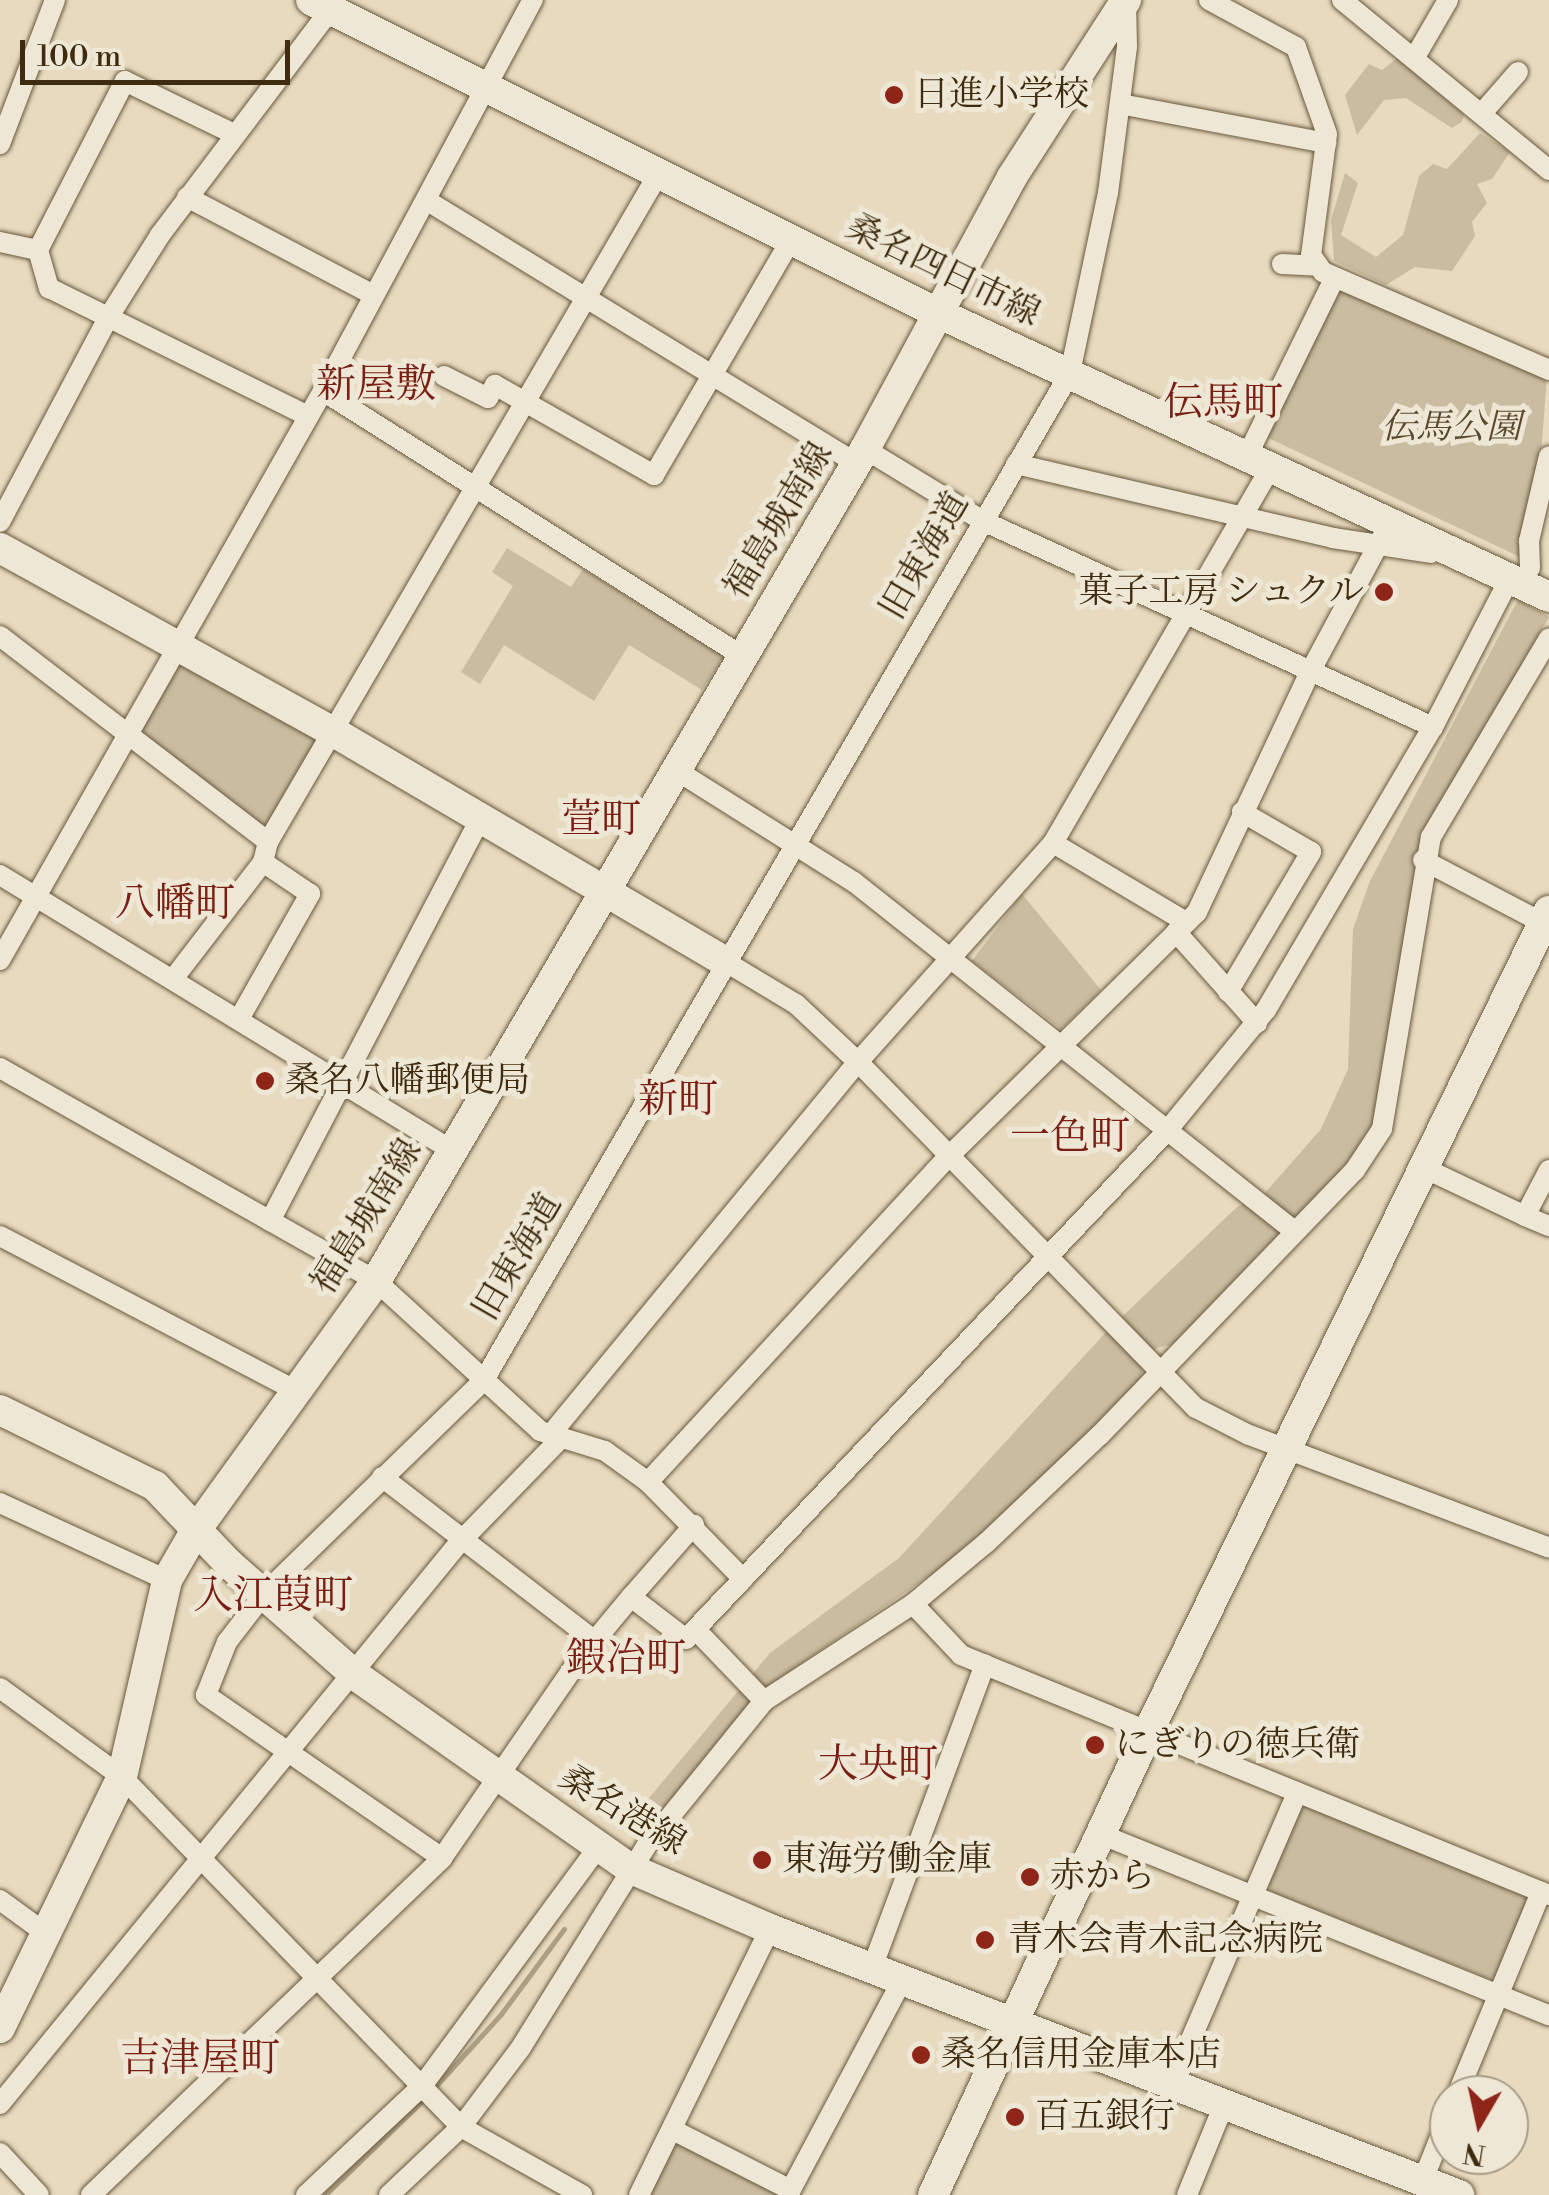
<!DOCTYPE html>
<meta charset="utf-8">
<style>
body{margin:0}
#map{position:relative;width:1549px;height:2195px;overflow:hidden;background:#e7dabe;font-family:"Libre Bodoni","Noto Serif JP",serif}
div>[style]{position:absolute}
.green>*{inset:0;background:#cabca0}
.stream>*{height:5px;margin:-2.5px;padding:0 2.5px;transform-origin:2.5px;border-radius:2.5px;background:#ae9f83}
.roads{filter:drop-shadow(0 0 2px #69583c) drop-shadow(0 0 2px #69583c)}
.street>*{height:20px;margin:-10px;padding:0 10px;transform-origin:10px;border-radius:10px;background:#efe7d5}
.secondary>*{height:30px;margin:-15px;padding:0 15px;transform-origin:15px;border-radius:15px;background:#efe7d5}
.dots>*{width:28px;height:28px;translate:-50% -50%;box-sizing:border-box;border:5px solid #efe7d5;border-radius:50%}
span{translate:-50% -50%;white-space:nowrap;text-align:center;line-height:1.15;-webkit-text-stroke:10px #efe7d5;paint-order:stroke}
.poi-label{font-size:35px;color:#3f2c10}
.left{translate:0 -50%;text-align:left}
.right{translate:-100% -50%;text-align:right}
.street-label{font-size:35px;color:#3f2c10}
.park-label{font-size:35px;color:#5b492d;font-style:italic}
.quarter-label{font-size:40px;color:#7a1f14}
.north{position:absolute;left:1429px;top:2075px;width:100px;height:100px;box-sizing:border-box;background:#efe7d5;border:2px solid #a99c86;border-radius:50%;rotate:189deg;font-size:28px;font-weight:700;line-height:40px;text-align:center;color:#3f2c10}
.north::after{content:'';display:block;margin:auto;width:35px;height:45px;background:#8f2418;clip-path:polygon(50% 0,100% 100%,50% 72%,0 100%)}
.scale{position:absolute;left:20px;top:40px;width:270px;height:45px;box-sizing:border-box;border:5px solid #3f2c10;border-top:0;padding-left:12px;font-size:30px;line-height:35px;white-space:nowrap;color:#3f2c10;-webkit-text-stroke:8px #efe7d5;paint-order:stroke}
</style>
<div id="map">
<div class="green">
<i style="clip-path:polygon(1397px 58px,1464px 114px,1462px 122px,1452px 128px,1406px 98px,1384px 100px,1357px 135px,1345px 95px,1369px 64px,1382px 70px)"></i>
<i style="clip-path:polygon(1480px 133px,1510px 152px,1492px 179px,1477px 184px,1487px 203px,1472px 222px,1475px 236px,1452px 271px,1415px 267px,1386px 285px,1334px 261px,1331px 220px,1345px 173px,1358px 183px,1341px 235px,1376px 257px,1403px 235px,1419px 176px,1433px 164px,1447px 169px)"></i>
<i style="clip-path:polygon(1341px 288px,1547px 376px,1540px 468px,1520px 557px,1264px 436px,1333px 292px)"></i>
<i style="clip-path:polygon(507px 548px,571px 587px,583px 569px,724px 656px,702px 690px,629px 645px,594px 701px,504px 645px,480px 684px,461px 672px,513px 586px,492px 572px)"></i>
<i style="clip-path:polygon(1518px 600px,1549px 617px,1420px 840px,1375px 1124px,1362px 1148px,1172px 1345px,1156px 1348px,1143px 1364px,1141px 1382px,970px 1548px,767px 1687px,639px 1841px,624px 1828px,770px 1653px,899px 1558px,1107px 1331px,1237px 1207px,1265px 1193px,1321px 1129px,1348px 1069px,1353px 929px,1370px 881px)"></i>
<i style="clip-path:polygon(186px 664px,320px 737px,266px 828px,145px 736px,142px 728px,175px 667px)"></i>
<i style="clip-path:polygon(1022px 894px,1101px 990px,1061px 1029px,972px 961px)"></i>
<i style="clip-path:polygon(1308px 1806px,1525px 1894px,1528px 1901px,1498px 1975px,1490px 1979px,1272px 1892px,1268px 1883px,1299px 1808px)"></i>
<i style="clip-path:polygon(677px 2139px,779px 2195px,648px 2195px)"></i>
</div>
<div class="stream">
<i style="left:434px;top:2088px;width:100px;rotate:-47.8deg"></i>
<i style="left:501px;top:2014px;width:106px;rotate:-53.5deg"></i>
<i style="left:325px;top:2195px;width:136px;rotate:-44.1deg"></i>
</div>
<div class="roads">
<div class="street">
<i style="left:1209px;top:0;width:99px;rotate:28.4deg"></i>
<i style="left:1296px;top:47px;width:92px;rotate:70.4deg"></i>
<i style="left:1327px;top:134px;width:122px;rotate:97.5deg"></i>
<i style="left:1311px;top:255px;width:21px;rotate:55deg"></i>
<i style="left:1323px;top:272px;width:246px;rotate:23.4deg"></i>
<i style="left:1342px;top:0;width:268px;rotate:39.4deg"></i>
<i style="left:1415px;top:57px;width:66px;rotate:-59.9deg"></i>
<i style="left:1120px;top:104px;width:210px;rotate:10.7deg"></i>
<i style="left:1483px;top:112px;width:53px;rotate:-48.8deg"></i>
<i style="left:0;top:144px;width:154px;rotate:-69.1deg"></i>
<i style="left:187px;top:197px;width:209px;rotate:27.7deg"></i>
<i style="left:426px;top:200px;width:504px;rotate:31.45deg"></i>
<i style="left:0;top:242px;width:39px;rotate:12deg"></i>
<i style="left:38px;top:250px;width:190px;rotate:-62.8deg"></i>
<i style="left:125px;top:81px;width:121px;rotate:25.9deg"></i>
<i style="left:38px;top:250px;width:40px;rotate:74deg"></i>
<i style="left:49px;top:288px;width:289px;rotate:26.3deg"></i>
<i style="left:1282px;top:264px;width:36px;rotate:3deg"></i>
<i style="left:444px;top:376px;width:49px;rotate:26.6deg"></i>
<i style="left:488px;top:398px;width:15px;rotate:-62deg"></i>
<i style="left:495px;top:385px;width:183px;rotate:29.5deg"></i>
<i style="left:654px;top:475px;width:272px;rotate:-59.8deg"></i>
<i style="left:323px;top:391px;width:496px;rotate:32.3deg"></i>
<i style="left:865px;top:449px;width:138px;rotate:31.4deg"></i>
<i style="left:983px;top:521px;width:495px;rotate:24.6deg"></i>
<i style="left:1247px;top:456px;width:197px;rotate:-63.8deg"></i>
<i style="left:1016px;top:464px;width:326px;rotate:13.1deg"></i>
<i style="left:1333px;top:538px;width:99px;rotate:8.7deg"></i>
<i style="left:0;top:522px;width:231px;rotate:-62.1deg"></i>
<i style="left:108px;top:318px;width:98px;rotate:-57.9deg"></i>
<i style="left:160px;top:235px;width:282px;rotate:-52.9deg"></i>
<i style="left:1530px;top:568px;width:27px;rotate:-92deg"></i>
<i style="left:1529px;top:541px;width:87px;rotate:-76.8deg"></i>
<i style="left:0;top:636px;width:338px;rotate:37.5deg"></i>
<i style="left:676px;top:770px;width:210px;rotate:32.2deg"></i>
<i style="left:854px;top:882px;width:560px;rotate:38.4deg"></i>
<i style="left:1053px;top:843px;width:155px;rotate:30.7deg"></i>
<i style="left:1423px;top:860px;width:136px;rotate:27.7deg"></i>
<i style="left:0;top:875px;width:530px;rotate:31.35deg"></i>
<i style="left:1176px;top:932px;width:122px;rotate:48.3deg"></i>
<i style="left:0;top:960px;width:654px;rotate:-60.42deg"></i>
<i style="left:323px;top:391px;width:444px;rotate:-61.8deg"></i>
<i style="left:726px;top:962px;width:82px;rotate:31deg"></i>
<i style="left:796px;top:1004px;width:85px;rotate:43.1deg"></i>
<i style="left:858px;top:1062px;width:484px;rotate:45.7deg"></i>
<i style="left:1196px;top:1408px;width:59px;rotate:27deg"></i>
<i style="left:1249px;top:1435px;width:321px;rotate:20.6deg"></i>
<i style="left:173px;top:979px;width:148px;rotate:-52.4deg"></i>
<i style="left:1228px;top:992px;width:163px;rotate:-59.3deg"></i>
<i style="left:1311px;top:852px;width:80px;rotate:-149.9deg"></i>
<i style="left:239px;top:1019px;width:144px;rotate:-60.4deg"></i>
<i style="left:310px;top:894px;width:57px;rotate:-145.8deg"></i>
<i style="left:263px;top:862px;width:21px;rotate:-76deg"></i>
<i style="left:268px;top:842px;width:775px;rotate:-59.7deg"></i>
<i style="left:0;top:1068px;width:432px;rotate:29.5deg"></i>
<i style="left:376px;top:1281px;width:222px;rotate:42.4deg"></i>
<i style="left:540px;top:1431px;width:68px;rotate:17.1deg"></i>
<i style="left:605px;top:1451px;width:53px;rotate:35.8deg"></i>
<i style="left:648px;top:1482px;width:136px;rotate:45.6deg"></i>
<i style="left:1424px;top:1168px;width:112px;rotate:25.4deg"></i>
<i style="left:1525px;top:1216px;width:52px;rotate:-62.4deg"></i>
<i style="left:1525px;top:1216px;width:26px;rotate:23deg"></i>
<i style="left:270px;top:1221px;width:451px;rotate:-62.4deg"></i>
<i style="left:0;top:1236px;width:334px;rotate:27.6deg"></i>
<i style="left:551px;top:1434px;width:482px;rotate:-50.5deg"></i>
<i style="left:858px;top:1062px;width:293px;rotate:-48.3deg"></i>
<i style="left:1053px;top:843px;width:435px;rotate:-59.9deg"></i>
<i style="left:382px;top:1477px;width:269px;rotate:37.6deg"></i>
<i style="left:648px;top:1482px;width:447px;rotate:-47.3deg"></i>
<i style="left:951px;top:1154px;width:345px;rotate:-44.5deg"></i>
<i style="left:1197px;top:912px;width:265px;rotate:-64.8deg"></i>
<i style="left:1310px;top:672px;width:169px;rotate:-61.8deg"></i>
<i style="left:0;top:1503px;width:184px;rotate:24.8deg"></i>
<i style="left:631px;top:1597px;width:96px;rotate:-48.8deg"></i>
<i style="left:913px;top:1604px;width:70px;rotate:46.7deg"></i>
<i style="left:961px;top:1655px;width:635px;rotate:22.2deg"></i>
<i style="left:696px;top:1630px;width:98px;rotate:46.2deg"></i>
<i style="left:0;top:1688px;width:151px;rotate:36.1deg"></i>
<i style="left:122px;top:1777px;width:487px;rotate:45.9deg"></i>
<i style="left:461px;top:2127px;width:139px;rotate:29.3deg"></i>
<i style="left:1100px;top:1834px;width:484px;rotate:22deg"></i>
<i style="left:442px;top:1858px;width:287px;rotate:-145.4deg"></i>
<i style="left:206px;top:1695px;width:57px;rotate:-68.4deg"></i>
<i style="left:227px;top:1642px;width:61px;rotate:-52.4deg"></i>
<i style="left:264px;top:1594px;width:307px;rotate:-44.2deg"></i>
<i style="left:484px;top:1380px;width:1165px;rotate:-59.8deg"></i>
<i style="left:1070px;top:373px;width:184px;rotate:-78.1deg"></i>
<i style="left:1108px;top:193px;width:148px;rotate:-82.6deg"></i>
<i style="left:1127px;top:46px;width:43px;rotate:-91.3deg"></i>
<i style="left:0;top:1900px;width:59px;rotate:36.1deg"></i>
<i style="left:872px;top:1968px;width:324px;rotate:-69.6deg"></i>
<i style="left:1173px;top:2081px;width:314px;rotate:-66.7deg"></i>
<i style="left:1457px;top:2095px;width:220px;rotate:-67.5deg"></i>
<i style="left:0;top:2104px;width:723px;rotate:-50.72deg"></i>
<i style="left:458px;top:1544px;width:148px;rotate:-45.8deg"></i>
<i style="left:673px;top:2130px;width:132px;rotate:27deg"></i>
<i style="left:0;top:2153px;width:57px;rotate:47.1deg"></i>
<i style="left:1423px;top:2180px;width:70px;rotate:-68.2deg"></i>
<i style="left:91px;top:2195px;width:487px;rotate:-43.8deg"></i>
<i style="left:442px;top:1858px;width:238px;rotate:-55.4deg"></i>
<i style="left:577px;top:1662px;width:85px;rotate:-50.3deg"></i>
<i style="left:631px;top:1597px;width:69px;rotate:37.4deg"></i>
<i style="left:686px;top:1639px;width:698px;rotate:-46.57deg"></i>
<i style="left:1166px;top:1132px;width:158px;rotate:-50.7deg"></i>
<i style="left:1266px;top:1010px;width:329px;rotate:-59.5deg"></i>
<i style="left:1433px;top:727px;width:165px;rotate:-62.7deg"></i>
<i style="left:306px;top:2195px;width:159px;rotate:-43.2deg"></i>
<i style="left:422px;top:2086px;width:297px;rotate:-53.6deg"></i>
<i style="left:389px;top:2195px;width:99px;rotate:-43.4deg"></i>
<i style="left:461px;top:2127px;width:98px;rotate:-52.9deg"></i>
<i style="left:520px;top:2049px;width:240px;rotate:-58.1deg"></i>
<i style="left:647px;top:1845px;width:186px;rotate:-50.9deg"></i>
<i style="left:764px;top:1701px;width:178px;rotate:-33.1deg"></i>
<i style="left:913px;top:1604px;width:95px;rotate:-39.9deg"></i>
<i style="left:986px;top:1543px;width:157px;rotate:-43.5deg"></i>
<i style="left:1100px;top:1435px;width:368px;rotate:-46.1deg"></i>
<i style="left:1355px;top:1170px;width:49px;rotate:-56.6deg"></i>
<i style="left:1382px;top:1129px;width:296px;rotate:-80.5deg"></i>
<i style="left:1431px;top:837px;width:231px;rotate:-59.3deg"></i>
<i style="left:639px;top:2195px;width:297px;rotate:-63.8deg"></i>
<i style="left:788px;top:2195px;width:245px;rotate:-62deg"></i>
<i style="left:1187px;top:2195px;width:100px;rotate:-67.8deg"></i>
</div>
<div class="secondary">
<i style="left:311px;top:0;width:703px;rotate:26.53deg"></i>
<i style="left:940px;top:314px;width:672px;rotate:24.92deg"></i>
<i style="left:0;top:548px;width:385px;rotate:28.9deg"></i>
<i style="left:337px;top:734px;width:451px;rotate:30.4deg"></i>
<i style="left:0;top:1410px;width:173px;rotate:26.1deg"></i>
<i style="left:155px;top:1486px;width:106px;rotate:46.5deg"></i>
<i style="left:228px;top:1563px;width:169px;rotate:41.4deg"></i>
<i style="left:355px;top:1675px;width:337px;rotate:35.1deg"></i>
<i style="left:631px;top:1869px;width:151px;rotate:23.3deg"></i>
<i style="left:770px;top:1929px;width:739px;rotate:21.11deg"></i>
<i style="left:0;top:2028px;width:279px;rotate:-64.1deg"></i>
<i style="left:122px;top:1777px;width:202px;rotate:-77.1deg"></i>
<i style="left:167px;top:1580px;width:58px;rotate:-59.9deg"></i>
<i style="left:196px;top:1530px;width:307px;rotate:-54.1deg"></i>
<i style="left:376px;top:1281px;width:965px;rotate:-59.56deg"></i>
<i style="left:865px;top:449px;width:309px;rotate:-61.6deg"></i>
<i style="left:1012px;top:177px;width:211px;rotate:-57.2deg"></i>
<i style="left:933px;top:2195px;width:510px;rotate:-65.09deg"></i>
<i style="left:1148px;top:1732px;width:914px;rotate:-63.97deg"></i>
</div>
</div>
<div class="dots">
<i style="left:894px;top:95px;background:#8f2418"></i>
<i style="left:1384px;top:592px;background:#8f2418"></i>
<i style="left:265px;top:1081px;background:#8f2418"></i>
<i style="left:1095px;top:1745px;background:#8f2418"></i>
<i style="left:762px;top:1860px;background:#8f2418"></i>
<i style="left:1030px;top:1877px;background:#8f2418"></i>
<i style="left:985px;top:1940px;background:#8f2418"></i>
<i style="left:921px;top:2055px;background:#8f2418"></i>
<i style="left:1015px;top:2117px;background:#8f2418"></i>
</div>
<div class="poi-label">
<span class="left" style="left:914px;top:95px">日進小学校</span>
<span class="right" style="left:1364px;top:592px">菓子工房 シュクル</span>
<span class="left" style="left:285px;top:1081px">桑名八幡郵便局</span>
<span class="left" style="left:1115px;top:1745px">にぎりの徳兵衛</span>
<span class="left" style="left:782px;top:1860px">東海労働金庫</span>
<span class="left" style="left:1050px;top:1877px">赤から</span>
<span class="left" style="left:1008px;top:1940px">青木会青木記念病院</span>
<span class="left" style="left:941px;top:2055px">桑名信用金庫本店</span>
<span class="left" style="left:1035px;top:2117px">百五銀行</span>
</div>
<div class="street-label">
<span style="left:943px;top:271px;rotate:26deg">桑名四日市線</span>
<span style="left:779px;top:521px;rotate:-59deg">福島城南線</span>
<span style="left:925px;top:556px;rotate:-60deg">旧東海道</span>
<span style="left:367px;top:1217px;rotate:-58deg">福島城南線</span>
<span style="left:518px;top:1257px;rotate:-60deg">旧東海道</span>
<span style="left:622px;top:1811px;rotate:31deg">桑名港線</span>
</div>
<div class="park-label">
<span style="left:1451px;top:428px">伝馬公園</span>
</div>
<div class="quarter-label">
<span style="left:376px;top:385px">新屋敷</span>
<span style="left:1223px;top:403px">伝馬町</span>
<span style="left:601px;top:820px">萱町</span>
<span style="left:175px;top:904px">八幡町</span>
<span style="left:678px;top:1100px">新町</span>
<span style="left:1070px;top:1137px">一色町</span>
<span style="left:273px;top:1596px">入江葭町</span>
<span style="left:626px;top:1659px">鍜冶町</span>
<span style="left:878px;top:1765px">大央町</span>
<span style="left:200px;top:2059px">吉津屋町</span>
</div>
<div class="north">N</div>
<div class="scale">100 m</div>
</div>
